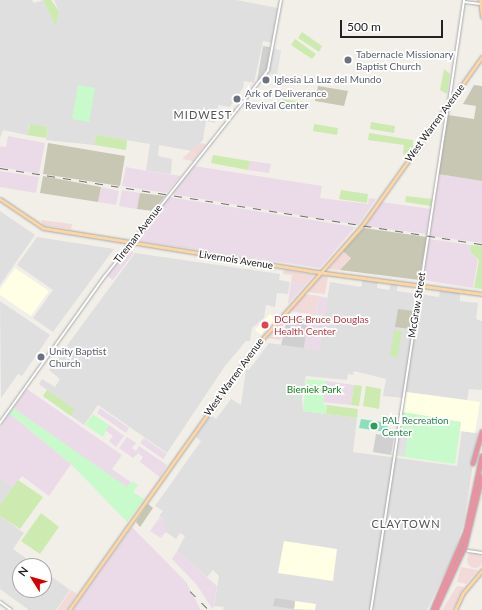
<!DOCTYPE html>
<style>
body{margin:0}
#map{position:relative;width:482px;height:610px;overflow:hidden;background:#f2efe9;font-family:Lato,sans-serif}
div>[style]{position:absolute}
.residential>*{inset:0;background:#e0dfdf}
.commercial>*{inset:0;background:#f2dad9}
.round{border-radius:50%}
.industrial>*{inset:0;background:#ebdbe8}
.education>*{inset:0;background:#ffffe5}
.religious>*{inset:0;background:#d0d0d0}
.construction>*{inset:0;background:#c7c7b4}
.grass>*{inset:0;background:#cdebb0}
.park>*{inset:0;background:#c8facc}
.pitch>*{inset:0;background:#88e0be}
.parking>*{inset:0;background:#e2e2e2}
.roads{filter:drop-shadow(0 0 1px #a9a9a9) drop-shadow(0 0 1px #a9a9a9)}
.minor>*{height:2px;margin:-1px;padding:0 1px;transform-origin:1px;border-radius:1px;background:#fff}
.major>*{height:3px;margin:-1.5px;padding:0 1.5px;transform-origin:1.5px;border-radius:1.5px;background:#fcd6a4}
.highway>*{height:3.5px;margin:-1.75px;padding:0 1.75px;transform-origin:1.75px;border-radius:1.75px;background:#e892a2}
.rail>*{height:1px;margin-top:-0.5px;transform-origin:0;background:repeating-linear-gradient(90deg,#707070 0 8px,transparent 0 16px)}
.dots>*{width:11px;height:11px;translate:-50% -50%;box-sizing:border-box;border:2px solid #fff;border-radius:50%}
span{translate:-50% -50%;white-space:nowrap;text-align:center;line-height:1.15;-webkit-text-stroke:3.5px #fff;paint-order:stroke}
.worship-label{font-size:10px;color:#5b616d}
.left{translate:0 -50%;text-align:left}
.street-label{font-size:10px;color:#222}
.health-label{font-size:10px;color:#be3a42}
.park-label{font-size:10px;color:#0c8416}
.leisure-label{font-size:10px;color:#27864d}
.neighbourhood-label{font-size:11px;color:#555;letter-spacing:1px}
.north{position:absolute;left:12px;top:558px;width:40px;height:40px;box-sizing:border-box;background:#fff;border:1px solid #a7a7a7;border-radius:50%;rotate:307deg;font-size:11px;font-weight:700;line-height:16px;text-align:center;color:#222}
.north::after{content:'';display:block;margin:auto;width:14px;height:18px;background:#d40000;clip-path:polygon(50% 0,100% 100%,50% 72%,0 100%)}
.scale{position:absolute;left:340px;top:20px;width:103px;height:18px;box-sizing:border-box;border:2px solid #222;border-top:0;padding-left:5px;font-size:12px;line-height:14px;white-space:nowrap;color:#222;-webkit-text-stroke:3px #fff;paint-order:stroke}
</style>
<div id="map">
<div class="residential">
<i style="clip-path:polygon(0 0,32px 0,34px 3px,43px 0,56px 26px,59px 11px,54px 0,236px 0,278px 8px,272px 43px,263px 41px,254px 83px,244px 81px,243px 88px,230px 107px,218px 105px,215px 123px,206px 121px,203px 140px,192px 151px,159px 145px,158px 156px,172px 159px,171px 174px,146px 171px,150px 144px,96px 135px,94px 145px,46px 140px,48px 127px,29px 125px,27px 135px,3px 130px,0 138px)"></i>
<i style="clip-path:polygon(0 211px,35px 235px,0 285px)"></i>
<i style="clip-path:polygon(37px 237px,114px 249px,53px 332px,33px 318px,53px 290px,17px 265px)"></i>
<i style="clip-path:polygon(135px 253px,280px 274px,279px 280px,290px 282px,288px 294px,277px 293px,275px 307px,266px 305px,264px 318px,252px 328px,250px 341px,246px 341px,225px 366px,167px 453px,98px 405px,84px 425px,43px 396px,47px 390px,39px 384px,42px 379px,55px 387px,60px 379px,49px 370px)"></i>
<i style="clip-path:polygon(363px 279px,378px 281px,377px 288px,389px 290px,391px 283px,397px 284px,397px 291px,439px 297px,440px 290px,460px 293px,460px 301px,478px 303px,476px 319px,482px 321px,482px 390px,469px 389px,467px 400px,407px 392px,406px 398px,383px 396px,386px 379px,354px 371px,353px 375px,348px 374px,347px 380px,306px 376px,302px 399px,303px 411px,357px 418px,353px 452px,457px 466px,462px 431px,478px 433px,464px 522px,453px 556px,427px 610px,223px 610px,224px 607px,214px 606px,219px 576px,213px 570px,207px 577px,177px 551px,185px 536px,180px 533px,176px 539px,166px 532px,161px 526px,165px 520px,159px 516px,163px 511px,155px 506px,201px 441px,196px 437px,211px 415px,216px 419px,231px 399px,241px 405px,246px 369px,249px 370px,269px 343px,319px 350px,330px 282px,361px 287px)"></i>
<i style="clip-path:polygon(0 301px,50px 335px,22px 376px,18px 374px,1px 398px)"></i>
<i style="clip-path:polygon(0 477px,13px 487px,0 505px)"></i>
<i style="clip-path:polygon(0 516px,24px 533px,13px 549px,37px 566px,20px 566px,20px 590px,44px 590px,44px 571px,70px 590px,56px 610px,29px 610px,0 589px)"></i>
</div>
<div class="commercial">
<i style="clip-path:polygon(199px 143px,206px 144px,193px 161px,182px 159px)"></i>
<i style="clip-path:polygon(41px 220px,72px 224px,71px 229px,43px 225px)"></i>
<i style="clip-path:polygon(343px 251px,351px 257px,340px 270px,329px 269px)"></i>
<i style="clip-path:polygon(284px 270px,314px 275px,305px 285px,291px 282px,292px 275px,283px 274px)"></i>
<i style="clip-path:polygon(321px 276px,328px 276px,325px 294px,308px 292px)"></i>
<i style="clip-path:polygon(305px 294px,319px 296px,316px 315px,290px 311px)"></i>
<i style="clip-path:polygon(284px 319px,281px 340px,267px 338px)"></i>
<i class="round" style="left:467px;top:552px;width:16px;height:16px"></i>
<i style="clip-path:polygon(461px 567px,478px 570px,466px 584px,457px 582px)"></i>
<i style="clip-path:polygon(457px 586px,464px 587px,452px 610px,442px 610px)"></i>
<i style="clip-path:polygon(71px 590px,77px 594px,66px 610px,57px 610px)"></i>
</div>
<div class="industrial">
<i style="clip-path:polygon(8px 136px,45px 143px,39px 174px,0 167px,0 146px,6px 147px)"></i>
<i style="clip-path:polygon(250px 161px,271px 164px,269px 173px,248px 170px)"></i>
<i style="clip-path:polygon(194px 166px,322px 186px,320px 198px,368px 204px,369px 198px,376px 199px,358px 225px,172px 194px)"></i>
<i style="clip-path:polygon(126px 167px,147px 171px,181px 176px,166px 193px,122px 186px)"></i>
<i style="clip-path:polygon(0 171px,39px 177px,36px 193px,0 187px)"></i>
<i style="clip-path:polygon(438px 174px,482px 181px,482px 243px,430px 236px)"></i>
<i style="clip-path:polygon(101px 187px,119px 191px,116px 205px,98px 202px)"></i>
<i style="clip-path:polygon(122px 190px,140px 193px,137px 209px,119px 206px)"></i>
<i style="clip-path:polygon(169px 197px,355px 227px,320px 268px,140px 241px,137px 238px)"></i>
<i style="clip-path:polygon(382px 202px,431px 209px,427px 234px,365px 226px)"></i>
<i style="clip-path:polygon(429px 239px,471px 245px,470px 252px,478px 260px,473px 288px,423px 280px)"></i>
<i style="clip-path:polygon(129px 249px,134px 253px,113px 280px,107px 276px)"></i>
<i style="clip-path:polygon(291px 282px,305px 285px,289px 303px,288px 303px)"></i>
<i style="clip-path:polygon(319px 296px,328px 298px,325px 316px,316px 315px)"></i>
<i style="clip-path:polygon(308px 317px,324px 320px,320px 351px,304px 348px)"></i>
<i style="clip-path:polygon(326px 381px,354px 385px,351px 405px,323px 402px)"></i>
<i style="clip-path:polygon(27px 389px,122px 455px,112px 469px,131px 482px,127px 488px,13px 408px)"></i>
<i style="clip-path:polygon(100px 408px,129px 428px,126px 433px,97px 413px)"></i>
<i style="clip-path:polygon(9px 413px,71px 464px,49px 496px,22px 476px,13px 487px,0 478px,0 426px)"></i>
<i style="clip-path:polygon(109px 425px,124px 436px,116px 447px,109px 441px,113px 436px,105px 430px)"></i>
<i style="clip-path:polygon(127px 437px,136px 443px,132px 448px,136px 451px,139px 446px,167px 465px,160px 477px,140px 462px,143px 457px,138px 453px,133px 458px,119px 448px)"></i>
<i style="clip-path:polygon(144px 438px,167px 454px,163px 459px,140px 443px)"></i>
<i style="clip-path:polygon(160px 517px,165px 520px,162px 526px,167px 530px,161px 538px,150px 531px)"></i>
<i style="clip-path:polygon(132px 527px,186px 582px,201px 610px,73px 610px)"></i>
<i style="clip-path:polygon(177px 551px,217px 586px,213px 610px,196px 584px,172px 559px)"></i>
</div>
<div class="education">
<i style="clip-path:polygon(15px 268px,49px 291px,31px 316px,0 295px,0 289px)"></i>
<i style="clip-path:polygon(270px 314px,275px 319px,261px 335px,255px 330px)"></i>
<i style="clip-path:polygon(406px 392px,480px 402px,475px 433px,460px 431px,461px 422px,403px 412px)"></i>
<i style="clip-path:polygon(284px 541px,337px 549px,333px 581px,278px 573px)"></i>
<i style="clip-path:polygon(295px 601px,316px 604px,315px 610px,294px 609px)"></i>
</div>
<div class="religious">
<i style="clip-path:polygon(263px 46px,270px 47px,267px 68px,257px 81px)"></i>
<i style="clip-path:polygon(288px 314px,308px 317px,304px 348px,281px 345px)"></i>
<i style="clip-path:polygon(376px 434px,394px 437px,391px 455px,373px 452px)"></i>
<i style="clip-path:polygon(275px 598px,295px 601px,294px 609px,273px 606px)"></i>
</div>
<div class="construction">
<i style="clip-path:polygon(474px 85px,482px 86px,482px 181px,438px 174px,448px 115px,474px 119px,476px 106px,463px 104px)"></i>
<i style="clip-path:polygon(318px 86px,348px 91px,344px 106px,315px 101px)"></i>
<i style="clip-path:polygon(48px 143px,125px 156px,120px 186px,43px 174px)"></i>
<i style="clip-path:polygon(43px 176px,101px 187px,98px 202px,40px 193px)"></i>
<i style="clip-path:polygon(140px 193px,165px 196px,153px 211px,137px 209px)"></i>
<i style="clip-path:polygon(364px 228px,427px 237px,419px 280px,340px 270px,351px 258px,343px 251px)"></i>
<i style="clip-path:polygon(398px 309px,414px 311px,411px 329px,395px 327px)"></i>
<i style="clip-path:polygon(148px 504px,153px 508px,140px 527px,136px 522px)"></i>
</div>
<div class="grass">
<i style="clip-path:polygon(43px 0,51px 0,59px 11px,56px 27px)"></i>
<i style="clip-path:polygon(302px 32px,322px 46px,319px 52px,298px 38px)"></i>
<i style="clip-path:polygon(295px 39px,316px 54px,312px 59px,291px 45px)"></i>
<i style="clip-path:polygon(444px 69px,450px 74px,447px 94px,440px 90px)"></i>
<i style="clip-path:polygon(282px 99px,304px 102px,303px 109px,281px 106px)"></i>
<i style="clip-path:polygon(371px 122px,395px 126px,394px 133px,370px 129px)"></i>
<i style="clip-path:polygon(30px 124px,48px 127px,46px 138px,27px 135px)"></i>
<i style="clip-path:polygon(314px 124px,338px 128px,337px 135px,313px 131px)"></i>
<i style="clip-path:polygon(369px 133px,413px 140px,413px 147px,408px 155px,403px 154px,404px 145px,368px 140px)"></i>
<i style="clip-path:polygon(96px 135px,127px 140px,126px 150px,94px 145px)"></i>
<i style="clip-path:polygon(213px 155px,250px 161px,248px 170px,211px 163px)"></i>
<i style="clip-path:polygon(341px 190px,368px 194px,367px 203px,339px 199px)"></i>
<i style="clip-path:polygon(406px 196px,432px 199px,431px 206px,405px 202px)"></i>
<i style="clip-path:polygon(471px 245px,482px 246px,482px 289px,474px 288px,479px 260px,470px 252px)"></i>
<i style="clip-path:polygon(394px 330px,402px 331px,398px 357px,390px 356px)"></i>
<i style="clip-path:polygon(354px 385px,362px 386px,359px 406px,351px 405px)"></i>
<i style="clip-path:polygon(366px 386px,381px 389px,379px 409px,363px 406px)"></i>
<i style="clip-path:polygon(47px 390px,75px 410px,71px 416px,43px 396px)"></i>
<i style="clip-path:polygon(327px 405px,358px 409px,357px 418px,326px 414px)"></i>
<i style="clip-path:polygon(18px 480px,43px 497px,20px 529px,0 516px,0 505px)"></i>
<i style="clip-path:polygon(41px 513px,59px 527px,40px 554px,21px 541px)"></i>
</div>
<div class="park">
<i style="clip-path:polygon(78px 85px,95px 88px,89px 122px,72px 119px)"></i>
<i style="clip-path:polygon(306px 379px,326px 381px,323px 404px,327px 405px,326px 414px,303px 411px)"></i>
<i style="clip-path:polygon(13px 408px,127px 487px,132px 481px,138px 485px,133px 492px,144px 499px,127px 522px,71px 464px,9px 413px)"></i>
<i style="clip-path:polygon(403px 412px,461px 422px,455px 464px,397px 456px)"></i>
<i style="clip-path:polygon(93px 414px,109px 425px,103px 437px,85px 425px)"></i>
</div>
<div class="pitch">
<i style="clip-path:polygon(361px 419px,388px 423px,387px 432px,359px 428px)"></i>
</div>
<div class="parking">
<i style="clip-path:polygon(274px 48px,281px 51px,277px 75px,267px 74px)"></i>
<i style="clip-path:polygon(401px 431px,408px 432px,405px 456px,397px 455px)"></i>
</div>
<div class="roads">
<div class="minor">
<i style="left:464px;top:2px;width:17px;rotate:7deg"></i>
<i style="left:449px;top:102px;width:103px;rotate:-81.6deg"></i>
<i style="left:0;top:423px;width:181px;rotate:-54.5deg"></i>
<i style="left:105px;top:276px;width:263px;rotate:-51.6deg"></i>
<i style="left:268px;top:70px;width:71px;rotate:-79.5deg"></i>
<i style="left:468px;top:551px;width:14px;rotate:8deg"></i>
<i style="left:0;top:602px;width:14px;rotate:36deg"></i>
<i style="left:371px;top:610px;width:510px;rotate:-81.31deg"></i>
</div>
<div class="major">
<i style="left:480px;top:0;width:17px;rotate:83deg"></i>
<i style="left:0;top:199px;width:52px;rotate:34deg"></i>
<i style="left:43px;top:228px;width:270px;rotate:9.1deg"></i>
<i style="left:310px;top:271px;width:174px;rotate:7.6deg"></i>
<i style="left:69px;top:610px;width:324px;rotate:-54.7deg"></i>
<i style="left:256px;top:346px;width:159px;rotate:-48.6deg"></i>
<i style="left:361px;top:227px;width:209px;rotate:-54.6deg"></i>
<i style="left:455px;top:610px;width:19px;rotate:-65deg"></i>
<i style="left:463px;top:593px;width:30px;rotate:-50deg"></i>
</div>
<div class="highway">
<i style="left:473px;top:464px;width:33px;rotate:-74deg"></i>
<i style="left:433px;top:610px;width:85px;rotate:-67.1deg"></i>
<i style="left:466px;top:532px;width:77px;rotate:-78deg"></i>
<i style="left:436px;top:610px;width:69px;rotate:-65.3deg"></i>
<i style="left:465px;top:547px;width:71px;rotate:-76.2deg"></i>
</div>
</div>
<div class="rail">
<i style="left:0;top:168px;width:488px;rotate:9deg"></i>
<i style="left:190px;top:591px;width:27px;rotate:45deg"></i>
</div>
<div class="dots">
<i style="left:348px;top:60px;background:#6b7280"></i>
<i style="left:266px;top:80px;background:#6b7280"></i>
<i style="left:237px;top:99px;background:#6b7280"></i>
<i style="left:265px;top:325px;background:#e0444e"></i>
<i style="left:41px;top:357px;background:#6b7280"></i>
<i style="left:374px;top:426px;background:#2e9e5b"></i>
</div>
<div class="worship-label">
<span class="left" style="left:356px;top:60px">Tabernacle Missionary<br>Baptist Church</span>
<span class="left" style="left:274px;top:80px">Iglesia La Luz del Mundo</span>
<span class="left" style="left:245px;top:99px">Ark of Deliverance<br>Revival Center</span>
<span class="left" style="left:49px;top:357px">Unity Baptist<br>Church</span>
</div>
<div class="street-label">
<span style="left:435px;top:123px;rotate:-54deg">West Warren Avenue</span>
<span style="left:138px;top:234px;rotate:-52deg">Tireman Avenue</span>
<span style="left:236px;top:260px;rotate:9deg">Livernois Avenue</span>
<span style="left:417px;top:305px;rotate:-81deg">McGraw Street</span>
<span style="left:234px;top:377px;rotate:-54deg">West Warren Avenue</span>
</div>
<div class="health-label">
<span class="left" style="left:274px;top:325px">DCHC Bruce Douglas<br>Health Center</span>
</div>
<div class="park-label">
<span style="left:314px;top:390px">Bieniek Park</span>
</div>
<div class="leisure-label">
<span class="left" style="left:382px;top:426px">PAL Recreation<br>Center</span>
</div>
<div class="neighbourhood-label">
<span style="left:203px;top:115px">MIDWEST</span>
<span style="left:406px;top:524px">CLAYTOWN</span>
</div>
<div class="north">N</div>
<div class="scale">500 m</div>
</div>
